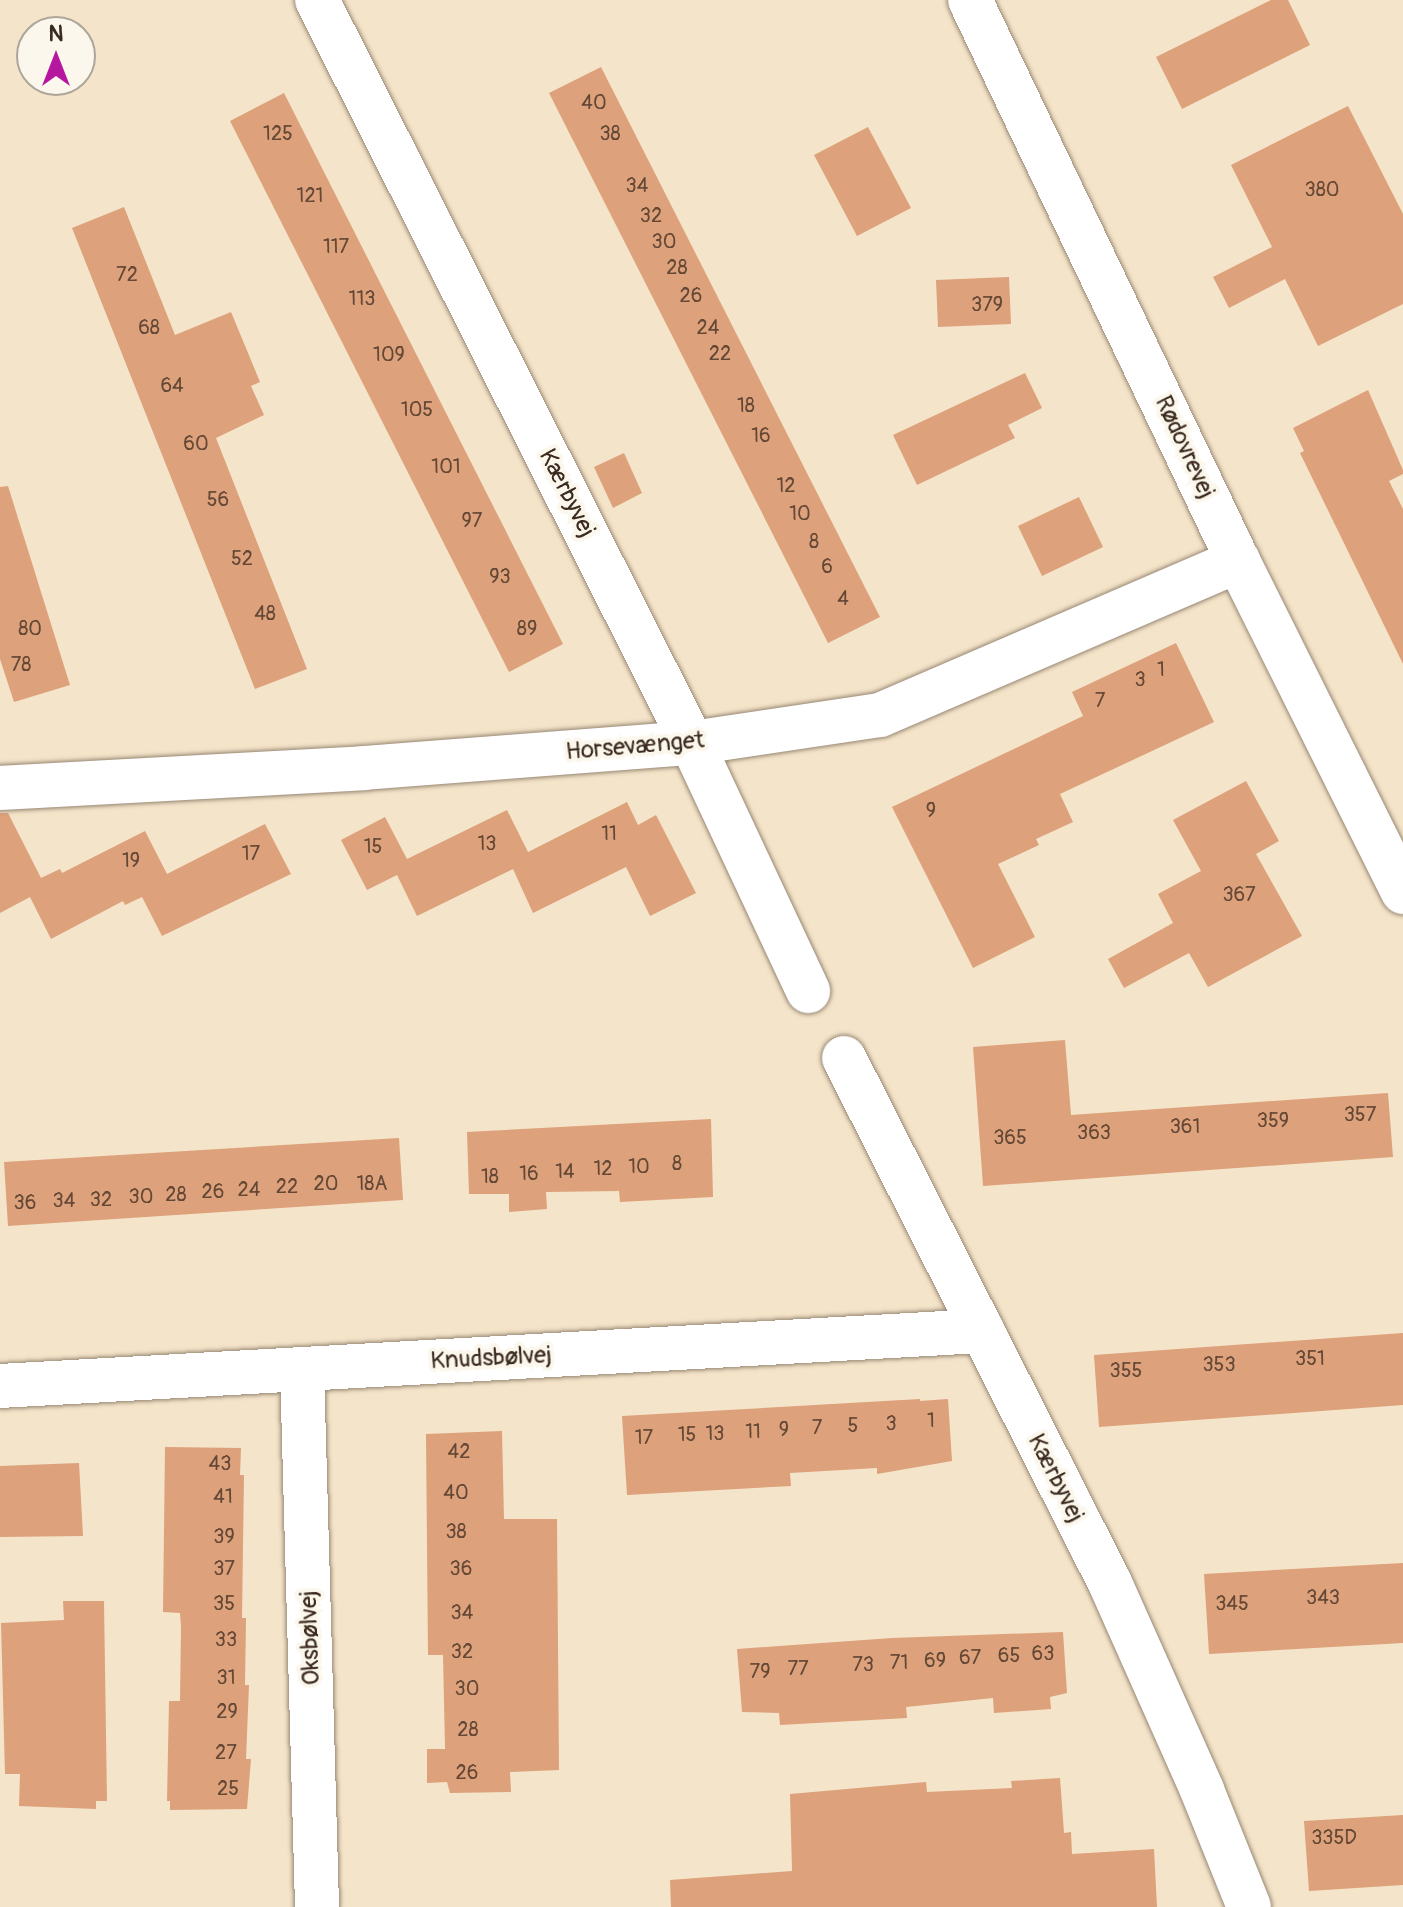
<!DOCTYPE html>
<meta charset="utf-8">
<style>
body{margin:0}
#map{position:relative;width:1403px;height:1907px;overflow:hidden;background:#f4e4c9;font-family:Pangolin,sans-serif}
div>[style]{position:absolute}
.building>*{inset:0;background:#dda17b}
.roads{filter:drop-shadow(0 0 2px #988774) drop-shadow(0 0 2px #988774)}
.minor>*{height:44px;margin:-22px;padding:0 22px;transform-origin:22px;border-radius:22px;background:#fff}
span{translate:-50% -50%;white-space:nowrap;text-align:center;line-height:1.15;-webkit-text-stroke:8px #fbf7ec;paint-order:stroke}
.number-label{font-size:20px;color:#644835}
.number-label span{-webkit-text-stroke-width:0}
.street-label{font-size:24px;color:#3b2a1e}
.north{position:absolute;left:16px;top:16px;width:80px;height:80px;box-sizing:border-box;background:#fbf7ec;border:2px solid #aea59a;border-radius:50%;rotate:0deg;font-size:22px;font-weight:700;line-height:32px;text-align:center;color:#3b2a1e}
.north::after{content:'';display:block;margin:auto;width:28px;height:36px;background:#b5179e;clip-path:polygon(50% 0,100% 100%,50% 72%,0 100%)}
</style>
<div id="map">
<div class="building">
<i style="clip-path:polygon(1271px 0,1288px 0,1310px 45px,1182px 109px,1156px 57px)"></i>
<i style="clip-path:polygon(601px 67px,880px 617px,828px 643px,549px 93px)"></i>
<i style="clip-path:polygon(284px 93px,563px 644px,509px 672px,230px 121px)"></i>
<i style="clip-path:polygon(1348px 106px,1403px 214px,1403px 304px,1318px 346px,1285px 279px,1229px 308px,1213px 277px,1272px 247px,1231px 165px)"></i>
<i style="clip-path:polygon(868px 127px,911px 208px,857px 236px,814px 155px)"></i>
<i style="clip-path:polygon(124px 207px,175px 335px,231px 312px,260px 382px,251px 386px,264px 415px,216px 438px,307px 669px,255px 689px,72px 228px)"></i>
<i style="clip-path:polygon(1009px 277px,1011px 324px,938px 327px,936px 280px)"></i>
<i style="clip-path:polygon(1025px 373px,1042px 408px,1008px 425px,1015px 438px,917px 485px,893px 435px)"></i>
<i style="clip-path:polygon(1368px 390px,1403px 470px,1403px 474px,1389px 481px,1403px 509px,1403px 664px,1300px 453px,1304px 451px,1293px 428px)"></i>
<i style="clip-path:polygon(624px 453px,642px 493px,613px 508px,594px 467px)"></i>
<i style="clip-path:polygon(8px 486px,70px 685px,14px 702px,0 659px,0 487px)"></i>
<i style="clip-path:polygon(1079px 497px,1103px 547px,1042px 576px,1018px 526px)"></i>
<i style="clip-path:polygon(1176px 643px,1214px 722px,1060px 794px,1073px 822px,1036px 839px,1039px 845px,998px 864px,1035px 937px,973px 968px,892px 807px,1083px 716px,1072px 692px)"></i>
<i style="clip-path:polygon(1246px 781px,1279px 841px,1256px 854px,1302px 936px,1208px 987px,1189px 953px,1124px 988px,1108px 959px,1173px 923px,1158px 894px,1201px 871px,1173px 820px)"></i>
<i style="clip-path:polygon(627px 802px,638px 825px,656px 815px,696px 893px,650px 916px,626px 867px,533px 913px,513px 869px,417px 916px,397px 875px,367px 890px,341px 840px,385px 817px,407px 859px,507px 810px,528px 852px)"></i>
<i style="clip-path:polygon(0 813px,8px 813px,41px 878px,60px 869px,62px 873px,145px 831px,167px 874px,265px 824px,291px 874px,162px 936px,142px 897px,125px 905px,123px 901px,51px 939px,30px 897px,0 913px)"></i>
<i style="clip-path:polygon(1065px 1040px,1071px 1115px,1388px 1093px,1393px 1157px,983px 1186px,973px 1047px)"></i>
<i style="clip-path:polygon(711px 1119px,713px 1197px,620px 1202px,619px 1191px,546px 1192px,547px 1209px,509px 1212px,509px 1194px,469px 1194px,467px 1132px)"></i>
<i style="clip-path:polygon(399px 1138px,403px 1200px,8px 1226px,4px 1162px)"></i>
<i style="clip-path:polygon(1403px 1333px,1403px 1405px,1099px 1427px,1094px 1355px)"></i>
<i style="clip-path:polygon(920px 1399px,920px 1401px,948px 1399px,952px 1461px,877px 1474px,877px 1468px,790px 1473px,791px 1486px,627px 1495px,622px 1416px)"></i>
<i style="clip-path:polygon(502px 1431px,504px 1519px,557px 1519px,559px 1770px,510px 1772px,511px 1792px,450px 1793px,447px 1782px,427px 1783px,427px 1749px,445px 1749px,443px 1655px,428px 1655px,426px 1434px)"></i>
<i style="clip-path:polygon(165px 1447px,241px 1448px,240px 1475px,244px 1475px,242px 1618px,246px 1618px,245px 1685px,249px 1685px,246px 1759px,251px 1759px,247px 1809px,170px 1810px,170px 1801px,167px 1801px,169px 1701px,180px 1701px,181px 1627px,180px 1613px,163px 1612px)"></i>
<i style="clip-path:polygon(79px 1463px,83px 1536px,0 1537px,0 1466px)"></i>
<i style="clip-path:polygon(1403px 1563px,1403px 1643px,1209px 1654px,1204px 1574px)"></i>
<i style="clip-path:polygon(63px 1601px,104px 1601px,107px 1801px,96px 1801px,96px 1809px,19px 1806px,20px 1774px,5px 1774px,1px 1623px,64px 1620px)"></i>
<i style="clip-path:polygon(1063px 1632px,1067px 1693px,1050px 1697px,1051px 1709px,994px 1713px,993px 1698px,906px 1707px,907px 1718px,780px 1725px,779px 1713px,742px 1712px,737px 1649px,892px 1638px)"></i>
<i style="clip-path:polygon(1060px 1778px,1064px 1833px,1071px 1832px,1072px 1854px,1154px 1849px,1157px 1907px,671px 1907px,670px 1880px,792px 1871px,790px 1794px,926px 1782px,927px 1792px,1012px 1788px,1011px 1781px)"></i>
<i style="clip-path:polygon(1403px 1815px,1403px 1885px,1309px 1891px,1304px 1821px)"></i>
</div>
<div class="roads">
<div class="minor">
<i style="left:317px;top:0;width:832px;rotate:63.22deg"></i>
<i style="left:692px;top:743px;width:274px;rotate:64.9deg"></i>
<i style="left:970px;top:0;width:622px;rotate:64.47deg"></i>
<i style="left:1238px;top:561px;width:370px;rotate:63.5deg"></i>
<i style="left:0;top:788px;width:365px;rotate:-3.1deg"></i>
<i style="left:364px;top:768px;width:329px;rotate:-4.4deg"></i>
<i style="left:692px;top:743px;width:190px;rotate:-8.5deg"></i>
<i style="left:880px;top:715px;width:390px;rotate:-23.3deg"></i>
<i style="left:844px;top:1058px;width:589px;rotate:63.13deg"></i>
<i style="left:1110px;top:1583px;width:227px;rotate:66deg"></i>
<i style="left:1202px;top:1790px;width:126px;rotate:68.1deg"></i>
<i style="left:302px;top:1369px;width:538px;rotate:88.4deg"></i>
<i style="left:0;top:1386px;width:984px;rotate:-3.21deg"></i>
</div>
</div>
<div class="number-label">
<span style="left:594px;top:102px">40</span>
<span style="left:278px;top:133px">125</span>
<span style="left:610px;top:133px">38</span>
<span style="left:637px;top:185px">34</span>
<span style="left:1322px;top:189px">380</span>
<span style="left:310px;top:195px">121</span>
<span style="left:651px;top:215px">32</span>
<span style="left:664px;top:241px">30</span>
<span style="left:336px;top:246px">117</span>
<span style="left:677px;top:267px">28</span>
<span style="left:127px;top:274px">72</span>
<span style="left:691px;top:295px">26</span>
<span style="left:362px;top:298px">113</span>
<span style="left:987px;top:304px">379</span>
<span style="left:149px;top:327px">68</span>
<span style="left:708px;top:327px">24</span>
<span style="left:720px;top:353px">22</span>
<span style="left:389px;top:354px">109</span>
<span style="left:172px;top:385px">64</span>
<span style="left:746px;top:405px">18</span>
<span style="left:417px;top:409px">105</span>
<span style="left:761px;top:435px">16</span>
<span style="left:196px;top:443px">60</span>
<span style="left:446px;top:466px">101</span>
<span style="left:786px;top:485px">12</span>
<span style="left:218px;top:499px">56</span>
<span style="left:800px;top:513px">10</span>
<span style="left:472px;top:520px">97</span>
<span style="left:814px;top:541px">8</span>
<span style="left:242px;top:558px">52</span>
<span style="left:827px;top:566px">6</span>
<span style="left:500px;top:576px">93</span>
<span style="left:843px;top:598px">4</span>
<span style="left:265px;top:613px">48</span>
<span style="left:30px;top:628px">80</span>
<span style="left:527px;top:628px">89</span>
<span style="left:21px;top:664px">78</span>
<span style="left:1161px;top:669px">1</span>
<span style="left:1140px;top:679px">3</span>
<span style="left:1100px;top:700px">7</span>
<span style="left:931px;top:810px">9</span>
<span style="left:609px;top:833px">11</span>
<span style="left:487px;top:843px">13</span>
<span style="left:373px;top:846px">15</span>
<span style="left:251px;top:853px">17</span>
<span style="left:131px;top:860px">19</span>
<span style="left:1239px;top:894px">367</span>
<span style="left:1360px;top:1114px">357</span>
<span style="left:1273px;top:1120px">359</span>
<span style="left:1185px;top:1126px">361</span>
<span style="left:1094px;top:1132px">363</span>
<span style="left:1010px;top:1137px">365</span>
<span style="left:677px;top:1163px">8</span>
<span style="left:639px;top:1166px">10</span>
<span style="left:603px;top:1168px">12</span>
<span style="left:565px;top:1171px">14</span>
<span style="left:529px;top:1173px">16</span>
<span style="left:490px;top:1176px">18</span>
<span style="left:326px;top:1183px">20</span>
<span style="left:372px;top:1183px">18A</span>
<span style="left:287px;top:1186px">22</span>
<span style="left:249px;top:1189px">24</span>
<span style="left:213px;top:1191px">26</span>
<span style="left:176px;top:1194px">28</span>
<span style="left:141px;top:1196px">30</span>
<span style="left:101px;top:1199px">32</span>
<span style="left:64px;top:1200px">34</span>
<span style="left:25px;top:1202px">36</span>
<span style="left:1310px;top:1358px">351</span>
<span style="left:1219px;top:1364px">353</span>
<span style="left:1126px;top:1370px">355</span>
<span style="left:931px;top:1420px">1</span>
<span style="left:891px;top:1423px">3</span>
<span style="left:853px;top:1425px">5</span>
<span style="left:817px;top:1427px">7</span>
<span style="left:784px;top:1429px">9</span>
<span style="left:753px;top:1431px">11</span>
<span style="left:715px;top:1433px">13</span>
<span style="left:687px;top:1434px">15</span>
<span style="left:644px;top:1437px">17</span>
<span style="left:459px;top:1451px">42</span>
<span style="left:220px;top:1463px">43</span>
<span style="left:456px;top:1492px">40</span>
<span style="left:223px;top:1496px">41</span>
<span style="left:456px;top:1531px">38</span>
<span style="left:224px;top:1536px">39</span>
<span style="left:224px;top:1568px">37</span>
<span style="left:461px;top:1568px">36</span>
<span style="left:1323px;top:1597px">343</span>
<span style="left:224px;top:1603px">35</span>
<span style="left:1232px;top:1603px">345</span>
<span style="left:462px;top:1612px">34</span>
<span style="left:226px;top:1639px">33</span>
<span style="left:462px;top:1651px">32</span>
<span style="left:1043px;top:1653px">63</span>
<span style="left:1009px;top:1655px">65</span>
<span style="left:970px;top:1657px">67</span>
<span style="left:935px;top:1660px">69</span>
<span style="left:899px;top:1662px">71</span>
<span style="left:863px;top:1664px">73</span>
<span style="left:798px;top:1668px">77</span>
<span style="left:760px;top:1671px">79</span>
<span style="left:226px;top:1677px">31</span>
<span style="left:467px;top:1688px">30</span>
<span style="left:227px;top:1711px">29</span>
<span style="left:468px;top:1729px">28</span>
<span style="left:226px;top:1752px">27</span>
<span style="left:467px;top:1772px">26</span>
<span style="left:228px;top:1788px">25</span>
<span style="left:1334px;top:1837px">335D</span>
</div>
<div class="street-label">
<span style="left:1185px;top:447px;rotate:65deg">Rødovrevej</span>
<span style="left:567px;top:493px;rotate:63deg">Kærbyvej</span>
<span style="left:635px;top:746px;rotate:-5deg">Horsevænget</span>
<span style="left:491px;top:1358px;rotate:-3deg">Knudsbølvej</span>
<span style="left:1056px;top:1478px;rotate:63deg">Kærbyvej</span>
<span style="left:310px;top:1638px;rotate:-92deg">Oksbølvej</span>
</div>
<div class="north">N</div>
</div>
